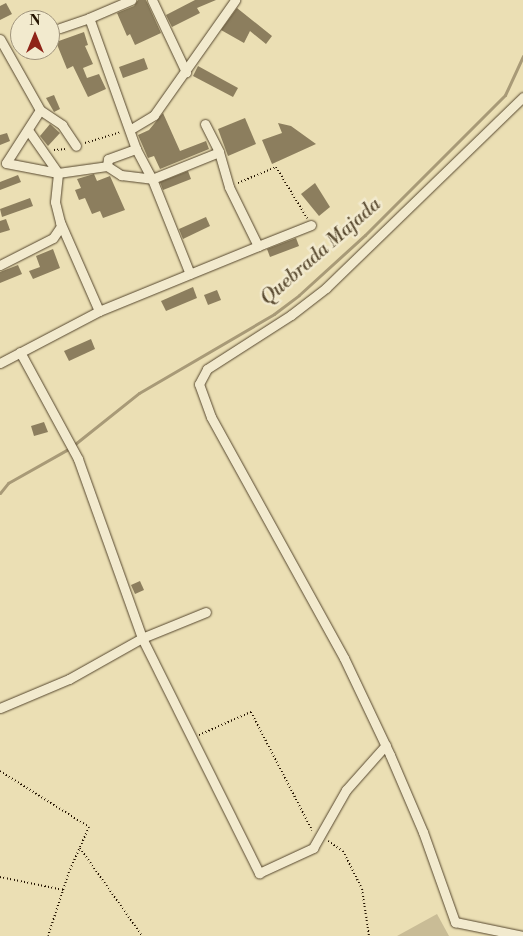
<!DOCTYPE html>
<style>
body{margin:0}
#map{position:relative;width:523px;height:936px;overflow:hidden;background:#ebdfb4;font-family:"Libre Bodoni",serif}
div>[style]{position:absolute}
.green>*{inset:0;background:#c9bc96}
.stream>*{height:3px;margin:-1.5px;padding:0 1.5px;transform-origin:1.5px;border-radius:1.5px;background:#a89a77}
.building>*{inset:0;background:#8c7e5e}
.path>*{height:2px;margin-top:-1px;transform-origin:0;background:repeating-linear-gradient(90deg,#251401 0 1px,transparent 0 3.5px)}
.roads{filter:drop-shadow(0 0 1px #56472e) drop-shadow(0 0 1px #56472e)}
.minor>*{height:9px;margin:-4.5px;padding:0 4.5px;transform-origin:4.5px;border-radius:4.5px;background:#f2eace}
span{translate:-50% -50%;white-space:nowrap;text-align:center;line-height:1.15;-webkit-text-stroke:5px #f2eace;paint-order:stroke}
.water-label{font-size:19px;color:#594a30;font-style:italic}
.north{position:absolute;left:10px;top:10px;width:50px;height:50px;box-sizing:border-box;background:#f2eace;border:1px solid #a0947c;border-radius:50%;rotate:0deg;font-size:14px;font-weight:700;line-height:20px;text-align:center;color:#251401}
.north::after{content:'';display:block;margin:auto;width:18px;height:22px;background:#8f2418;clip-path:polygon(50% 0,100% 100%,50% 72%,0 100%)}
</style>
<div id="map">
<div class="green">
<i style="clip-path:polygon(437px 914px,449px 936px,397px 936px)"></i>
</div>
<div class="stream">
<i style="left:0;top:493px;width:13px;rotate:-51deg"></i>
<i style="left:8px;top:483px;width:71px;rotate:-29.4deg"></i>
<i style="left:70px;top:448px;width:88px;rotate:-38.6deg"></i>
<i style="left:139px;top:393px;width:156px;rotate:-30.3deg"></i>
<i style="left:274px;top:314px;width:31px;rotate:-37deg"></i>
<i style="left:299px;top:295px;width:89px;rotate:-42.3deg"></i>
<i style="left:365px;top:235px;width:198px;rotate:-45deg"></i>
<i style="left:505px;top:95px;width:43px;rotate:-65.2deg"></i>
</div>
<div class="building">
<i style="clip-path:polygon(138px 0,146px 0,161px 33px,135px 45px,130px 34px,127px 36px,117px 13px,134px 6px)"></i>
<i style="clip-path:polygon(195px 0,216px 0,197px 8px,200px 13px,172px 27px,166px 15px)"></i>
<i style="clip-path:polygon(6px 3px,12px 14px,0 20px,0 6px)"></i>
<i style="clip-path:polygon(237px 8px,272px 36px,266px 44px,250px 31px,244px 43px,221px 30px)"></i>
<i style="clip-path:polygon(84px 32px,88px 45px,85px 46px,93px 64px,83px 68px,87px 78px,99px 74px,106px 89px,88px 97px,73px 66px,67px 69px,56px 42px)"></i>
<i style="clip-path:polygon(23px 50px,48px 50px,27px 59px)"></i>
<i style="clip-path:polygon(144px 58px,148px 69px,123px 78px,119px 67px)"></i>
<i style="clip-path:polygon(198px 66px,238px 88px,233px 97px,193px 76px)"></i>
<i style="clip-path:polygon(54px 95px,60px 109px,54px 112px,46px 98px)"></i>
<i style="clip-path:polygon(163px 113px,180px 151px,206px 141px,209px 149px,160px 169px,154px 156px,148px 158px,138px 135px,149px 130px)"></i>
<i style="clip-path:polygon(245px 118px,256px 144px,228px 156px,218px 129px)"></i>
<i style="clip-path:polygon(278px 123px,291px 126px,316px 144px,272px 164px,262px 140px,282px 133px)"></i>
<i style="clip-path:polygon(50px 124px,60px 133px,48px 146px,40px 136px)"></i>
<i style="clip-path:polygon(7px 133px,10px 141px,0 145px,0 135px)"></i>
<i style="clip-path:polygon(188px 171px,191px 179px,163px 190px,160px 182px)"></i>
<i style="clip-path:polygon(94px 174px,97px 181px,110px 176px,125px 210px,103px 218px,100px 211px,92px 214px,85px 198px,79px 200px,75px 190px,81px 188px,77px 179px)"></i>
<i style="clip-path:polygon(18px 175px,21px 182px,0 190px,0 182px)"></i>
<i style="clip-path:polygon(315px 183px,330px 207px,319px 216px,301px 194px)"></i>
<i style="clip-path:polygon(30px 198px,33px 206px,2px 217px,0 209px)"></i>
<i style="clip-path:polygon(206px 217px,210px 226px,183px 239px,179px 229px)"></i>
<i style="clip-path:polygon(6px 219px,10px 230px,0 233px,0 221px)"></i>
<i style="clip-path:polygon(296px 238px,299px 246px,270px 257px,267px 249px)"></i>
<i style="clip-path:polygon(53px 249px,60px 268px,33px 279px,29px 271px,40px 267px,36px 256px)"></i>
<i style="clip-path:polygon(18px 265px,22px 274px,0 283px,0 272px)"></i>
<i style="clip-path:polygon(193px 287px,197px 298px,166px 311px,161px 301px)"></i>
<i style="clip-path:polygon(217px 290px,221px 300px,208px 305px,204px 295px)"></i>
<i style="clip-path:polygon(91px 339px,95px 349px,69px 361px,64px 351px)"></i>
<i style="clip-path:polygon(44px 422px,48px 432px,34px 436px,31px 426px)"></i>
<i style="clip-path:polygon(140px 581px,144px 590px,135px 594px,131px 585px)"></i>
</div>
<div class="path">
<i style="left:85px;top:143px;width:38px;rotate:-17deg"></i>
<i style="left:54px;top:150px;width:13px;rotate:-4deg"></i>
<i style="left:238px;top:183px;width:41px;rotate:-22.8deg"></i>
<i style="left:276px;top:167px;width:60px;rotate:58.7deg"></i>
<i style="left:199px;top:735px;width:57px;rotate:-23.9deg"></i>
<i style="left:251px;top:712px;width:133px;rotate:62.7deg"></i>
<i style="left:0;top:771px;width:105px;rotate:32.2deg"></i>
<i style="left:89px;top:827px;width:49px;rotate:114deg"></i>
<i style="left:69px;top:872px;width:67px;rotate:108.2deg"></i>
<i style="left:328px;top:841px;width:18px;rotate:34deg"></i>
<i style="left:343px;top:851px;width:42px;rotate:63.4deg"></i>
<i style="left:362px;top:889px;width:48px;rotate:81.5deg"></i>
<i style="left:80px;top:848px;width:108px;rotate:54.8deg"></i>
<i style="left:0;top:877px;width:65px;rotate:11.5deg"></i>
</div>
<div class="roads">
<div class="minor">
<i style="left:152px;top:0;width:80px;rotate:64.7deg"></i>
<i style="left:60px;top:28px;width:31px;rotate:-19deg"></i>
<i style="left:0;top:39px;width:81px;rotate:60.6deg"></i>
<i style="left:40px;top:110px;width:27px;rotate:34deg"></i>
<i style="left:62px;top:125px;width:25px;rotate:56deg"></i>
<i style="left:523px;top:97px;width:274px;rotate:135.9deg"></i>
<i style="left:326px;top:288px;width:44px;rotate:142.4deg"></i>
<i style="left:291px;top:315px;width:100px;rotate:147.3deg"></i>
<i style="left:207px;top:369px;width:17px;rotate:118deg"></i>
<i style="left:199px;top:384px;width:35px;rotate:70deg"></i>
<i style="left:211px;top:417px;width:275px;rotate:61.1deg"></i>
<i style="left:344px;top:658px;width:107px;rotate:64.6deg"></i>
<i style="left:390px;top:755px;width:84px;rotate:66.8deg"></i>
<i style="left:423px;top:832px;width:96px;rotate:70.4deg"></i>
<i style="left:455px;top:922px;width:69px;rotate:11.6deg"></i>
<i style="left:40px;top:110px;width:63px;rotate:122.7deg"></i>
<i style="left:6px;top:163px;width:53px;rotate:10.9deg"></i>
<i style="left:58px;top:173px;width:49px;rotate:-8.1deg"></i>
<i style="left:107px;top:166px;width:7px;rotate:-82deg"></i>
<i style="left:108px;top:159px;width:30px;rotate:-20deg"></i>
<i style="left:136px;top:149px;width:139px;rotate:-109.7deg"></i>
<i style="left:89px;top:18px;width:46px;rotate:-23.2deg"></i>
<i style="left:205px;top:124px;width:31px;rotate:63deg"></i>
<i style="left:219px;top:152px;width:36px;rotate:74deg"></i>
<i style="left:229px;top:187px;width:66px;rotate:63.8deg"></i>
<i style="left:258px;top:246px;width:57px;rotate:-21.6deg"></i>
<i style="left:131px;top:129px;width:27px;rotate:-31deg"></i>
<i style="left:154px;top:115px;width:141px;rotate:-54.8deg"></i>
<i style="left:136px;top:149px;width:34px;rotate:62deg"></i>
<i style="left:152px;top:179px;width:102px;rotate:68.2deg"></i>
<i style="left:107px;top:166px;width:17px;rotate:33deg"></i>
<i style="left:121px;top:175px;width:31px;rotate:7deg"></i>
<i style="left:152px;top:179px;width:72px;rotate:-21.9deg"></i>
<i style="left:60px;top:222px;width:97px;rotate:66.3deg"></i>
<i style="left:99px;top:311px;width:172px;rotate:-22.2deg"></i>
<i style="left:0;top:265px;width:59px;rotate:-27deg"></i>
<i style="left:53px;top:238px;width:14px;rotate:-56deg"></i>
<i style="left:61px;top:226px;width:25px;rotate:-104deg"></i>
<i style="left:55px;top:202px;width:29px;rotate:-84deg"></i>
<i style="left:58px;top:173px;width:52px;rotate:-124.9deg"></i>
<i style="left:20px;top:352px;width:122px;rotate:61.5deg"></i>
<i style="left:78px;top:459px;width:190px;rotate:70.3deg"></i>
<i style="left:142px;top:638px;width:263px;rotate:63.5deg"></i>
<i style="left:259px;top:873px;width:60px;rotate:-24.8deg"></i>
<i style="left:313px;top:848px;width:67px;rotate:-60.4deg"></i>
<i style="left:346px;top:790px;width:60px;rotate:-48.4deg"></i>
<i style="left:0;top:363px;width:112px;rotate:-27.7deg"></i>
<i style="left:0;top:708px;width:75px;rotate:-22.8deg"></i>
<i style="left:69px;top:679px;width:84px;rotate:-29.3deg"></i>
<i style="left:142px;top:638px;width:69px;rotate:-22.1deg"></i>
</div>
</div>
<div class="water-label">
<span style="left:321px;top:252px;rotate:-41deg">Quebrada Majada</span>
</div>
<div class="north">N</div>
</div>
